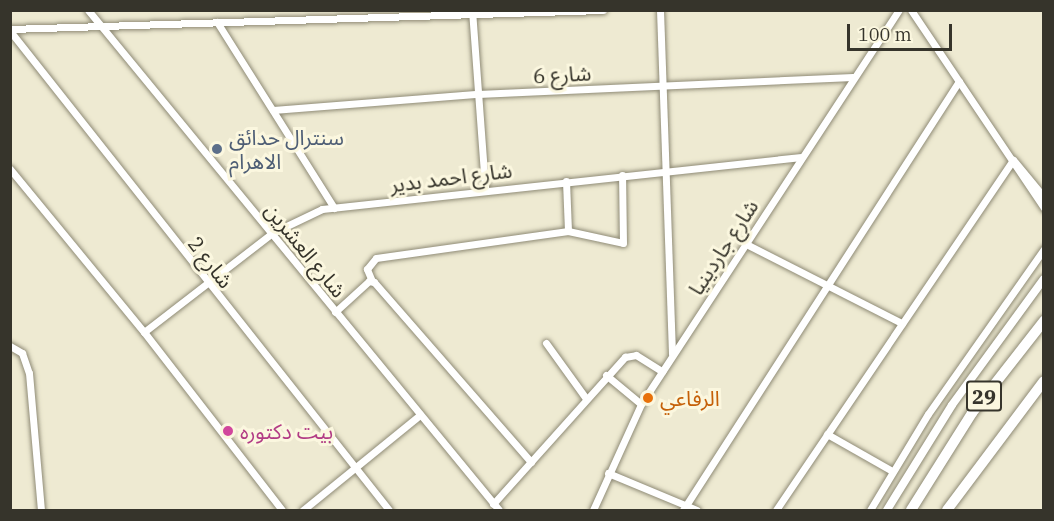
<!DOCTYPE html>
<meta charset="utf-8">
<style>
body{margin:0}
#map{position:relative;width:1054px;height:521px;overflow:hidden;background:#eeead2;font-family:"IBM Plex Serif","Noto Sans Arabic",serif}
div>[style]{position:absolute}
.roads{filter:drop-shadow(0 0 2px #8f8b76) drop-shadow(0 0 2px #8f8b76)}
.minor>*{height:7px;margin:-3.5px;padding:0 3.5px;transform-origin:3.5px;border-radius:3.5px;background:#fff}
.major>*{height:8px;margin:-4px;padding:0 4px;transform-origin:4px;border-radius:4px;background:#fff}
.highway>*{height:10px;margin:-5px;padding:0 5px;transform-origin:5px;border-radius:5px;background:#fff}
.dots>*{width:16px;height:16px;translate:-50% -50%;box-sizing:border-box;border:3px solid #fbf7df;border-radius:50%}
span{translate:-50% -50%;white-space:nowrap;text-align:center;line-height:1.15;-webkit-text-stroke:6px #fbf7df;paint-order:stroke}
.shield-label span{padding:2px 4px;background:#fbf7df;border:2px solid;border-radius:4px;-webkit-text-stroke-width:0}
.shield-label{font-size:20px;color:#36342b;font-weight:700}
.street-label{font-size:21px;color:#36342b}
.service-label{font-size:21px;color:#4e5e75}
.left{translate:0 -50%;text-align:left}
.food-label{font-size:21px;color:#c56008}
.hotel-label{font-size:21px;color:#b23c85}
.frame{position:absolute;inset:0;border:12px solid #36342b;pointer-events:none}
.scale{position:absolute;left:847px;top:24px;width:105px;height:27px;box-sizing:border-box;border:3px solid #36342b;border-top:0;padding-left:8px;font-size:18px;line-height:21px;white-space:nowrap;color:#36342b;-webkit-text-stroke:4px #fbf7df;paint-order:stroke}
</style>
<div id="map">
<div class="roads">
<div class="minor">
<i style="left:88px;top:10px;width:647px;rotate:50.58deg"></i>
<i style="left:472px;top:10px;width:179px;rotate:85.8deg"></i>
<i style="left:660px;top:10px;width:344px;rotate:88deg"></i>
<i style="left:911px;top:10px;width:239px;rotate:56.1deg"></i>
<i style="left:217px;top:22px;width:220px;rotate:57.8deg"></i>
<i style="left:10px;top:29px;width:593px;rotate:-1.84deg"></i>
<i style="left:10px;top:31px;width:611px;rotate:51.65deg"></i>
<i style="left:273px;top:110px;width:206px;rotate:-4.5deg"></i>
<i style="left:478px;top:94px;width:375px;rotate:-2.6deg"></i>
<i style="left:1015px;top:162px;width:45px;rotate:50.4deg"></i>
<i style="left:10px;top:169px;width:211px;rotate:50.6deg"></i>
<i style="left:144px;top:332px;width:225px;rotate:52.2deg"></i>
<i style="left:566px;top:181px;width:50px;rotate:87.7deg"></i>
<i style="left:746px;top:244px;width:175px;rotate:26.9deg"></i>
<i style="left:372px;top:281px;width:13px;rotate:-113deg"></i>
<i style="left:367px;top:269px;width:14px;rotate:-51deg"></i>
<i style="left:376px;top:258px;width:194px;rotate:-8deg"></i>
<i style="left:568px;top:231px;width:56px;rotate:12.3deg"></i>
<i style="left:623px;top:243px;width:68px;rotate:-90.8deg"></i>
<i style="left:335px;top:312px;width:46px;rotate:-42.4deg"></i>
<i style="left:369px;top:281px;width:5px;rotate:11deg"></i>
<i style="left:374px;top:282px;width:239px;rotate:48.9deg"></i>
<i style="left:144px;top:332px;width:162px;rotate:-37.7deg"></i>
<i style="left:272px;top:233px;width:55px;rotate:-25.6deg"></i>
<i style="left:322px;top:209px;width:482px;rotate:-6.2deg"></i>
<i style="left:546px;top:343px;width:67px;rotate:54.2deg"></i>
<i style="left:10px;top:346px;width:14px;rotate:30deg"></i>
<i style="left:22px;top:353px;width:21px;rotate:71deg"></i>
<i style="left:29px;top:373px;width:138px;rotate:85deg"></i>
<i style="left:606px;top:375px;width:45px;rotate:39.6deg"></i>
<i style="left:827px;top:434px;width:75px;rotate:29.6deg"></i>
<i style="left:608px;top:473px;width:96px;rotate:22.6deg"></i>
<i style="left:493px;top:504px;width:198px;rotate:-48.1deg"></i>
<i style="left:625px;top:357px;width:11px;rotate:-10deg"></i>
<i style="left:636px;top:355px;width:31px;rotate:32deg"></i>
<i style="left:303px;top:510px;width:151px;rotate:-39.1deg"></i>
<i style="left:593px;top:510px;width:116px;rotate:-65.6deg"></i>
<i style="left:641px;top:404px;width:471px;rotate:-56.8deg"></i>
<i style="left:683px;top:510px;width:510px;rotate:-57.24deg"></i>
<i style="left:776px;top:510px;width:423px;rotate:-55.9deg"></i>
<i style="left:870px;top:510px;width:112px;rotate:-58.9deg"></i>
<i style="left:928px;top:414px;width:202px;rotate:-54.9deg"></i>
</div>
<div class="major">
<i style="left:887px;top:510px;width:123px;rotate:-58.2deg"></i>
<i style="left:952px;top:405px;width:156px;rotate:-53.9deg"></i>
</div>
<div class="highway">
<i style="left:911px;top:510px;width:115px;rotate:-57.8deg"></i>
<i style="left:972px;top:413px;width:117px;rotate:-52deg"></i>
<i style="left:947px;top:510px;width:161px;rotate:-53.1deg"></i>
</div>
</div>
<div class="dots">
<i style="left:217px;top:149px;background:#5c6f8a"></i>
<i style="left:648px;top:398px;background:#e8710a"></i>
<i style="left:228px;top:431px;background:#d1479c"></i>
</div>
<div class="shield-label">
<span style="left:984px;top:396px">29</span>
</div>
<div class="street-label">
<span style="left:562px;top:74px;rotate:-3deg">شارع 6</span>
<span style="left:451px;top:177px;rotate:-7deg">شارع احمد بدير</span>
<span style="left:723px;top:247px;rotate:-57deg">شارع جاردينيا</span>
<span style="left:306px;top:250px;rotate:51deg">شارع العشرين</span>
<span style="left:211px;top:262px;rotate:52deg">شارع 2</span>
</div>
<div class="service-label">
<span class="left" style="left:229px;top:149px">سنترال حدائق<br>الاهرام</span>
</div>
<div class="food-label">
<span class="left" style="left:660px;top:398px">الرفاعي</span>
</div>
<div class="hotel-label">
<span class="left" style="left:240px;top:431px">بيت دكتوره</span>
</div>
<div class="frame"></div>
<div class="scale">100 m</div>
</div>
